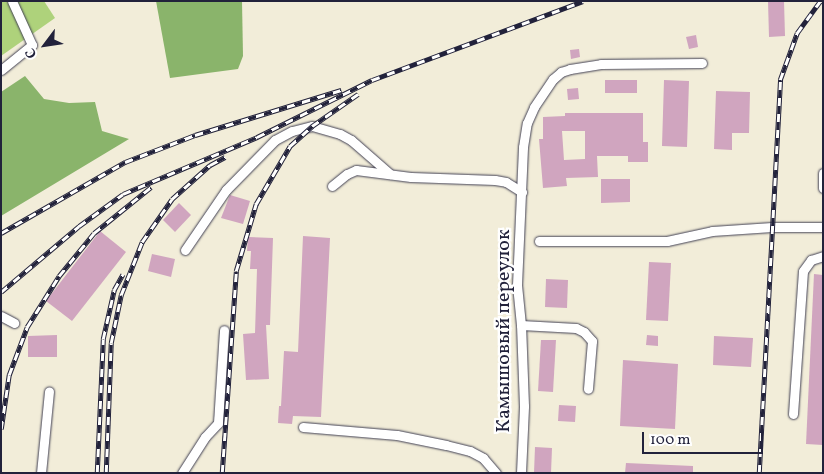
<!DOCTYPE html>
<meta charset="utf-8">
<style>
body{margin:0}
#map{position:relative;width:824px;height:474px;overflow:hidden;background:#f2edd9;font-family:Vollkorn,serif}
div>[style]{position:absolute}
.green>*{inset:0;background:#aed27b}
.forest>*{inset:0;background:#8ab46b}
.building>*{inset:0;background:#d0a5bf}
.roads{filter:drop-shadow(0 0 1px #414053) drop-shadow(0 0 1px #414053)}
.minor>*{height:9px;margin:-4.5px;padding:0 4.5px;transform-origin:4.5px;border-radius:4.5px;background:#fff}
.rail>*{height:4.5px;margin-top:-2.25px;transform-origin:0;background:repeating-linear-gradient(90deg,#fff 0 8px,#22223b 0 16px);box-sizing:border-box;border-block:1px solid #22223b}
span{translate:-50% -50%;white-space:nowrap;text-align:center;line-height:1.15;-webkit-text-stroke:4.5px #fff;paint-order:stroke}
.street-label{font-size:20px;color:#22223b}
.frame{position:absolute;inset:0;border:2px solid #22223b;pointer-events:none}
.north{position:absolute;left:20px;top:20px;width:50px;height:50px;-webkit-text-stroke:4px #fff;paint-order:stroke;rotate:239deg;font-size:14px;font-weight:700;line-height:20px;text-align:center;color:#22223b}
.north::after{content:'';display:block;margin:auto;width:18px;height:22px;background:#22223b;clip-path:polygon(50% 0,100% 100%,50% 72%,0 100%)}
.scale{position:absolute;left:642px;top:432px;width:121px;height:22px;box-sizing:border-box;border:2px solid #22223b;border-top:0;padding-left:6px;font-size:15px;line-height:18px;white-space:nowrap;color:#22223b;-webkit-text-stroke:4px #fff;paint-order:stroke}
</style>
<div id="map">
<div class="green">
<i style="clip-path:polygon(1px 1px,44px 1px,55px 18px,1px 56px)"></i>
</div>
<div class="forest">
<i style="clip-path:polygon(156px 1px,242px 1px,243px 56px,238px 69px,170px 78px)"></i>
<i style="clip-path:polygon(25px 76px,44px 99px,69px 103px,95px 102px,102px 131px,129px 139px,1px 216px,1px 92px)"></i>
</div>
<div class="building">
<i style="clip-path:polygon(768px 1px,784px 1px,785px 36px,769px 37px)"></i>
<i style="clip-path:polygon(696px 35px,698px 47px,689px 49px,686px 37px)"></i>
<i style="clip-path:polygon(579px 49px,580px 57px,571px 59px,570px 50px)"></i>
<i style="clip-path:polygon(605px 80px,637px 80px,637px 93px,605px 93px)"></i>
<i style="clip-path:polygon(664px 80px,689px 81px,687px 147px,662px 146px)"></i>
<i style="clip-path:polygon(578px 88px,579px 99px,568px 100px,567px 89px)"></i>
<i style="clip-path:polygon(716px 91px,750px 92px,749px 133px,732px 133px,732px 150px,714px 149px)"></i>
<i style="clip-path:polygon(evenodd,565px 113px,643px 113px,643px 142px,648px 142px,648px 162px,628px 162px,628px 156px,597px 156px,598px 177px,566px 178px,567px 186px,543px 188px,539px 139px,543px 139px,543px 117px,565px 116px,565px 113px,562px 131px,585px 131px,585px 159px,564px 160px,562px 131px)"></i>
<i style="clip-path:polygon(601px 179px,630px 179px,630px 202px,601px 203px)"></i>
<i style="clip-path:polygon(230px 195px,250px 201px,243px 224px,221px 218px)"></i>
<i style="clip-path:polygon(179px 203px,191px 215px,175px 232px,163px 220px)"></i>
<i style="clip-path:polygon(100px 231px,126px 252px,72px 321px,46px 301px)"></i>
<i style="clip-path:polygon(303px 236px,330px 238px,321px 417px,293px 416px,292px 424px,278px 423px,279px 406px,281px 406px,284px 351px,298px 352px)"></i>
<i style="clip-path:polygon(248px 237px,273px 238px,270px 325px,266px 325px,269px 379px,246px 380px,243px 334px,255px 333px,257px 269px,250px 269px,251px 251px,247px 251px)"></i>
<i style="clip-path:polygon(152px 254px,175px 259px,171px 277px,148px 271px)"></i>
<i style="clip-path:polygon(649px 262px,671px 263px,668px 321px,646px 320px)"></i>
<i style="clip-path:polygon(814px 274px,823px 275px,823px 445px,806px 444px)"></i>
<i style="clip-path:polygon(546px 279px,568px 280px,567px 308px,545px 307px)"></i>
<i style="clip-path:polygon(57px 335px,57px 357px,28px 357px,28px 336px)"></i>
<i style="clip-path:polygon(647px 335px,658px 336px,658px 346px,646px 345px)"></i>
<i style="clip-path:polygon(714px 336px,753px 338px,751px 367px,713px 365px)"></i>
<i style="clip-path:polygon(541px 340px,556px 340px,553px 392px,538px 391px)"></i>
<i style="clip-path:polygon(623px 360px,678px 364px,675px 429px,620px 426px)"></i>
<i style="clip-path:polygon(559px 405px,576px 406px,575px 422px,558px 421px)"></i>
<i style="clip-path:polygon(535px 447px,552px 448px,551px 473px,534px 473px)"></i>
<i style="clip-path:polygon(626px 463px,693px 466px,693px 473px,625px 473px)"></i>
</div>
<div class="roads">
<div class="minor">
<i style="left:1px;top:70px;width:40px;rotate:-39deg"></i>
<i style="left:32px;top:45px;width:48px;rotate:-114.4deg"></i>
<i style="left:823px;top:173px;width:15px;rotate:90deg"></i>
<i style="left:332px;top:186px;width:19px;rotate:-39deg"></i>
<i style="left:347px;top:174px;width:10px;rotate:-24deg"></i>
<i style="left:356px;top:170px;width:55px;rotate:7.3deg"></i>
<i style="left:411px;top:177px;width:84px;rotate:2deg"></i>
<i style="left:495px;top:180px;width:11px;rotate:10deg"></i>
<i style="left:506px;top:182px;width:19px;rotate:32deg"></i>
<i style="left:539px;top:241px;width:128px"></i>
<i style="left:667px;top:241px;width:46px;rotate:-12.5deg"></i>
<i style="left:712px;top:231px;width:60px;rotate:-3.8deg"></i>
<i style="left:772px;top:227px;width:51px"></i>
<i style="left:185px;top:250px;width:73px;rotate:-55.7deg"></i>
<i style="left:226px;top:190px;width:70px;rotate:-45.6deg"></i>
<i style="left:275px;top:140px;width:19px;rotate:-28deg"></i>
<i style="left:292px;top:131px;width:21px;rotate:-14deg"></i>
<i style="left:312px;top:126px;width:29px;rotate:16deg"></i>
<i style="left:340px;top:134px;width:13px;rotate:29deg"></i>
<i style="left:351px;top:140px;width:52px;rotate:41.1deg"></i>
<i style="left:1px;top:316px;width:15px;rotate:28deg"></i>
<i style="left:521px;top:325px;width:55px;rotate:3.1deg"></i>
<i style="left:576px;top:328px;width:9px;rotate:27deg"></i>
<i style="left:584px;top:332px;width:12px;rotate:48deg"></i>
<i style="left:592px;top:341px;width:48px;rotate:94.8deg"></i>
<i style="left:793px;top:414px;width:143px;rotate:-86deg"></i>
<i style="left:803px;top:271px;width:14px;rotate:-54deg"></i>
<i style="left:811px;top:260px;width:13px;rotate:-18deg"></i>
<i style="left:303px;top:427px;width:94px;rotate:4.9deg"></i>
<i style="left:397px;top:435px;width:50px;rotate:11.5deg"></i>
<i style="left:446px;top:445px;width:25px;rotate:14deg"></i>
<i style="left:470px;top:451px;width:15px;rotate:28deg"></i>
<i style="left:483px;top:458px;width:20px;rotate:49deg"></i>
<i style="left:41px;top:473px;width:82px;rotate:-84.4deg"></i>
<i style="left:182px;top:473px;width:43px;rotate:-57.4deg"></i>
<i style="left:205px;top:437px;width:19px;rotate:-47deg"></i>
<i style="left:218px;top:423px;width:93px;rotate:-86.3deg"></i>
<i style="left:521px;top:473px;width:67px;rotate:-87.4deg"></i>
<i style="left:524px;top:406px;width:81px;rotate:-92.1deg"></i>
<i style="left:521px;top:325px;width:40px;rotate:-95.7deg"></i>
<i style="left:517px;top:285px;width:138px;rotate:-87.5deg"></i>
<i style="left:523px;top:147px;width:24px;rotate:-81deg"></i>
<i style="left:527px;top:123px;width:17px;rotate:-66deg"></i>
<i style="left:534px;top:107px;width:34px;rotate:-56deg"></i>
<i style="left:553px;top:79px;width:11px;rotate:-41deg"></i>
<i style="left:561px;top:72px;width:9px;rotate:-18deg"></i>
<i style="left:570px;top:69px;width:31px;rotate:-9deg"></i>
<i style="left:601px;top:64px;width:101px;rotate:-0.6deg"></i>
</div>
</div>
<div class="rail">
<i style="left:1px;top:233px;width:143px;rotate:-29.8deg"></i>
<i style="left:125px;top:162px;width:75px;rotate:-21.1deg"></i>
<i style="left:195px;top:135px;width:153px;rotate:-17.1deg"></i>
<i style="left:1px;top:292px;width:102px;rotate:-40.2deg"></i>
<i style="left:79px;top:226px;width:54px;rotate:-36deg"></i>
<i style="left:123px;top:194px;width:146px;rotate:-23deg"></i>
<i style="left:257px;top:137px;width:128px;rotate:-26.4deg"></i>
<i style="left:372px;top:80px;width:225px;rotate:-20.5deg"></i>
<i style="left:1px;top:429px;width:55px;rotate:-81.6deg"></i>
<i style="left:9px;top:375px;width:51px;rotate:-69.4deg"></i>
<i style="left:27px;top:327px;width:60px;rotate:-57.9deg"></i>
<i style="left:59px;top:276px;width:55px;rotate:-50.9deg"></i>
<i style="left:94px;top:233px;width:73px;rotate:-38.9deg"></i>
<i style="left:97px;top:473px;width:134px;rotate:-87.4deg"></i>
<i style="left:103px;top:339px;width:50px;rotate:-77.3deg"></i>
<i style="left:114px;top:290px;width:18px;rotate:-61deg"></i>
<i style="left:106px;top:473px;width:130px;rotate:-87.8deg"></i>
<i style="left:111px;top:343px;width:49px;rotate:-78.2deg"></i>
<i style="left:121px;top:295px;width:57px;rotate:-68.4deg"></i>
<i style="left:142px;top:242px;width:52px;rotate:-55.1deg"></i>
<i style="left:172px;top:199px;width:51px;rotate:-41.8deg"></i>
<i style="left:210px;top:165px;width:17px;rotate:-28deg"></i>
<i style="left:222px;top:473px;width:202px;rotate:-86deg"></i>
<i style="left:236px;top:271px;width:70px;rotate:-73.4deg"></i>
<i style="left:256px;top:204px;width:67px;rotate:-59.6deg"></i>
<i style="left:290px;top:146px;width:30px;rotate:-42deg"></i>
<i style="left:312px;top:126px;width:56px;rotate:-34.8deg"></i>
<i style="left:759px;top:473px;width:394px;rotate:-86.9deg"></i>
<i style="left:780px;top:80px;width:50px;rotate:-70.1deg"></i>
<i style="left:797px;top:33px;width:39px;rotate:-54deg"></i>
</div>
<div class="street-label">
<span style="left:504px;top:331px;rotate:-90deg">Камышовый переулок</span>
</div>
<div class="frame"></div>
<div class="north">С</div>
<div class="scale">100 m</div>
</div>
